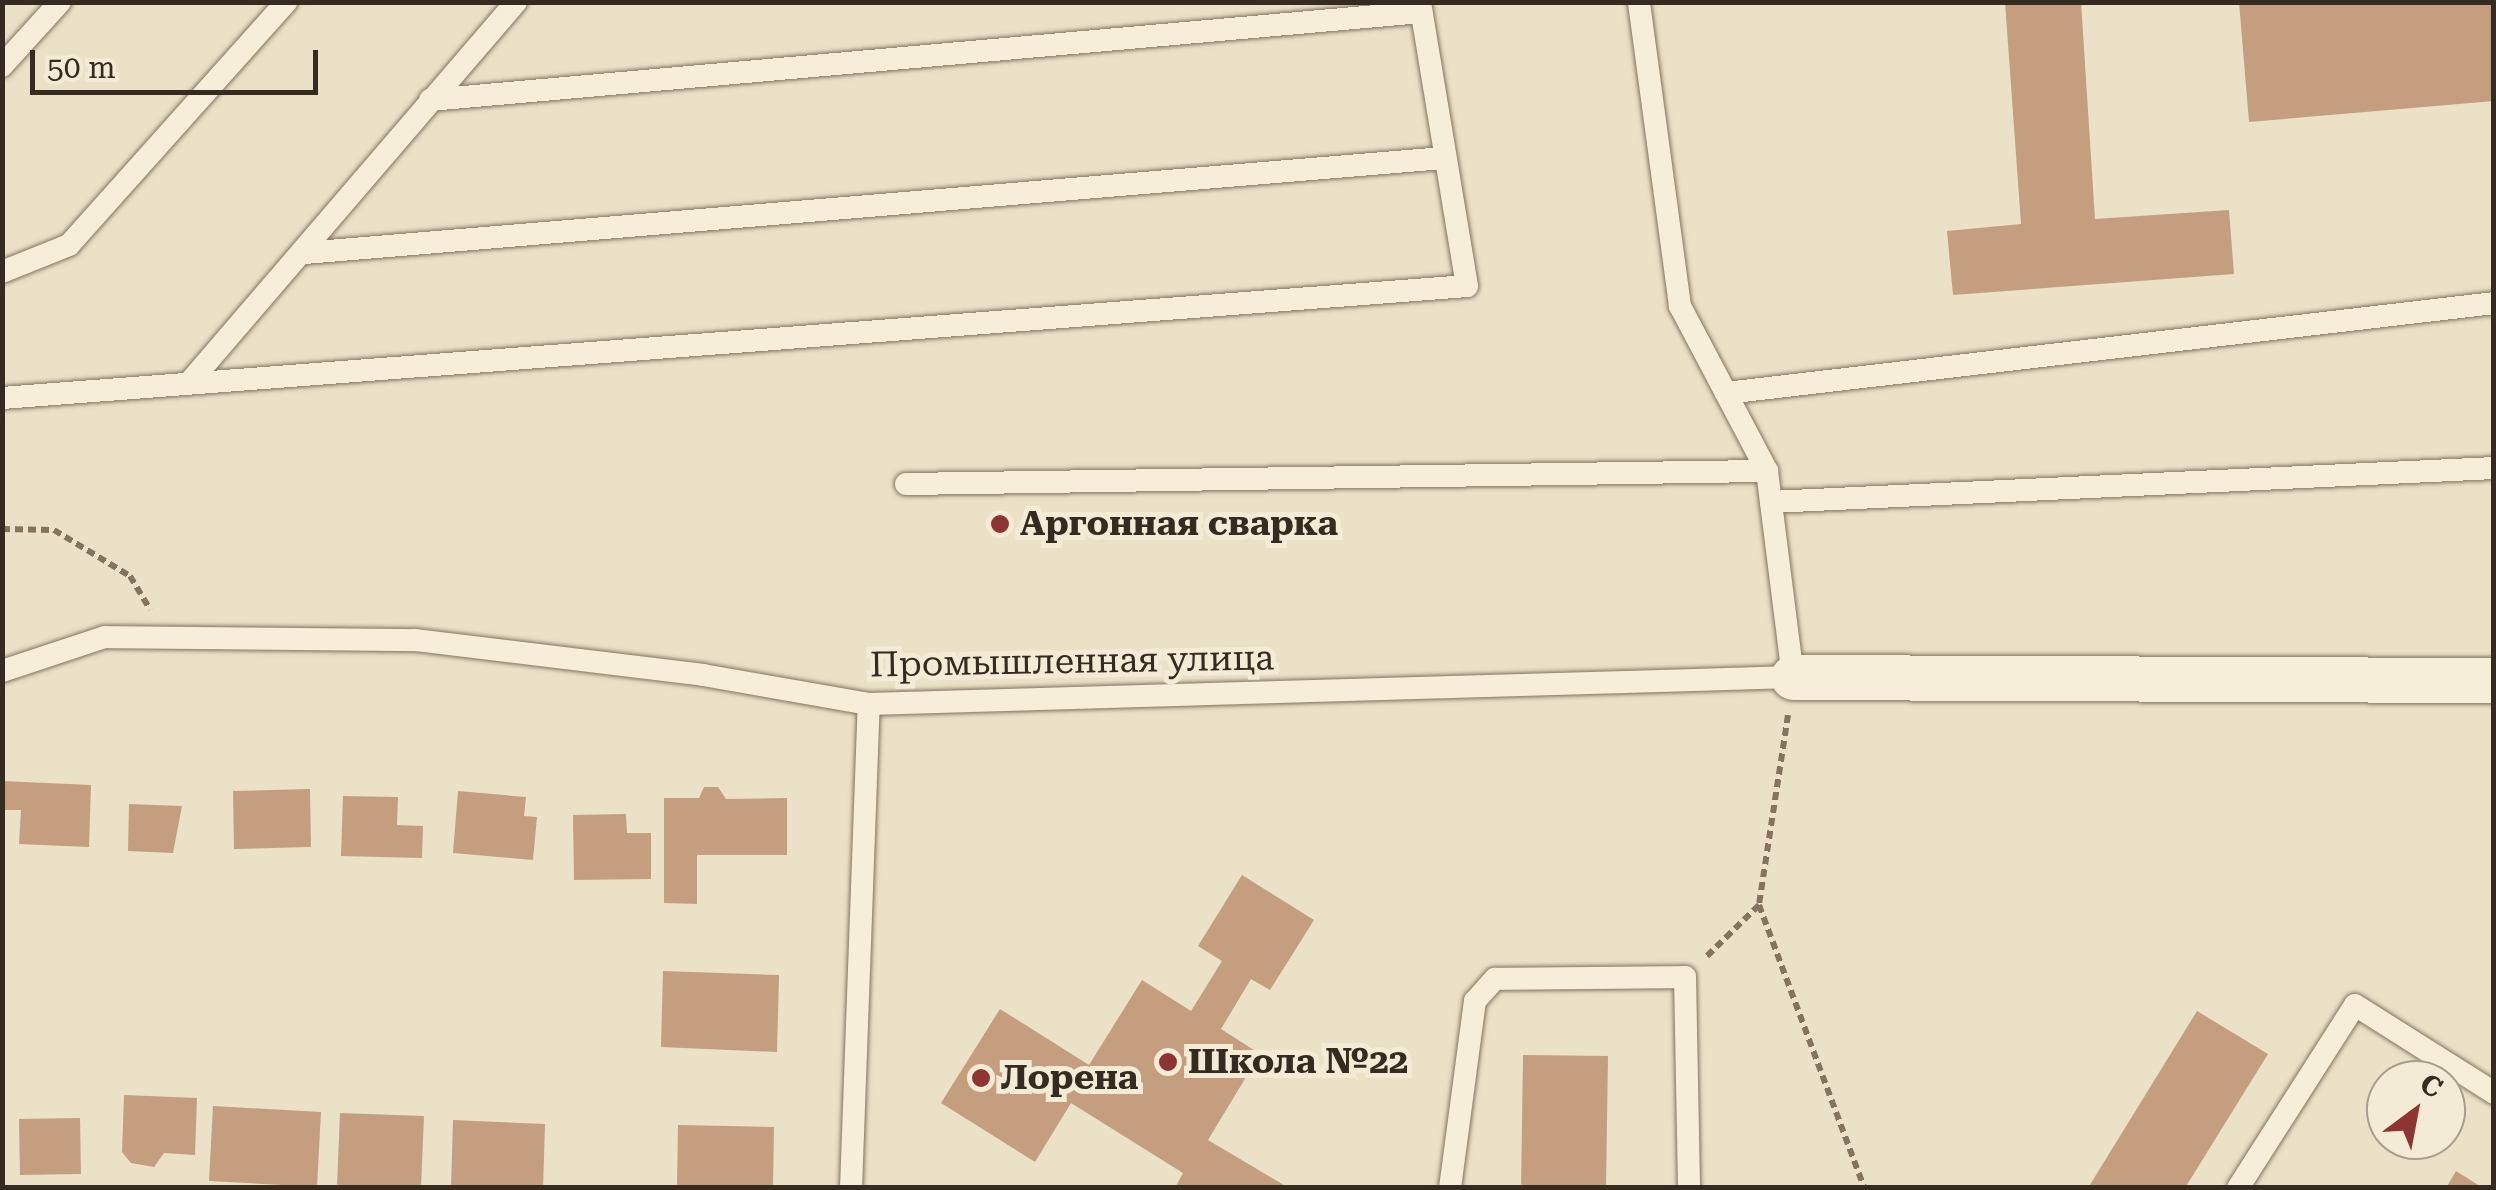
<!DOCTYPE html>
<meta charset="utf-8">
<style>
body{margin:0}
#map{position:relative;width:2496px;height:1190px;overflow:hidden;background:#eae1c7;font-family:"Roboto Serif",serif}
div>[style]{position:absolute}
.building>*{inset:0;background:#c59e80}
.path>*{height:6px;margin-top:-3px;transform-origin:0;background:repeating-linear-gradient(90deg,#84735e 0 8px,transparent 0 13px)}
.roads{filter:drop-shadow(0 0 2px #84735e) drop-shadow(0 0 2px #84735e)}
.lane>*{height:22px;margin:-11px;padding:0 11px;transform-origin:11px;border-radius:11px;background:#f6eed9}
.street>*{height:45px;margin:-22.5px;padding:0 22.5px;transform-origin:22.5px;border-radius:22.5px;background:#f6eed9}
.dots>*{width:28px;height:28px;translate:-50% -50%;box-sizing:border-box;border:5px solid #f3ebd6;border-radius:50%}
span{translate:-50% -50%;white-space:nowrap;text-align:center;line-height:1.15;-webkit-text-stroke:10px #f3ebd6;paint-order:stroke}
.poi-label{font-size:35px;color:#362b20;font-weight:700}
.left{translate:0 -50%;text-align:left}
.street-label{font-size:35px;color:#362b20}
.frame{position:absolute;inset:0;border:5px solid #362b20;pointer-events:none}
.north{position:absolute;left:2366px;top:1060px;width:100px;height:100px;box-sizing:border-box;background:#f3ebd6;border:2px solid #a79e8d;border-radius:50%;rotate:32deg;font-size:28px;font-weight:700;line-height:40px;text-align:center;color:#362b20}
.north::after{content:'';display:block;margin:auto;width:35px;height:45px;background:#8e3433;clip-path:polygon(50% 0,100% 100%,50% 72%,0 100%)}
.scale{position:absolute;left:30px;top:50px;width:288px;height:45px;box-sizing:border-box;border:5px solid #362b20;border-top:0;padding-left:12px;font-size:30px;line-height:35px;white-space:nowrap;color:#362b20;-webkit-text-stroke:8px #f3ebd6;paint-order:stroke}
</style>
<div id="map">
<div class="building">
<i style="clip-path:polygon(2005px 2px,2081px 2px,2095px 219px,2229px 210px,2234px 274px,1953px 295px,1947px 231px,2021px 224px)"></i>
<i style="clip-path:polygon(2239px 2px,2494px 2px,2494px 101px,2249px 122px)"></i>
<i style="clip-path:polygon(2px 781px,91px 785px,89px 847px,19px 844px,21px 810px,2px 810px)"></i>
<i style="clip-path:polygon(704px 787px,718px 787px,726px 799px,787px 798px,787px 855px,697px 855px,697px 904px,664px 903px,664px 798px,699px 798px)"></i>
<i style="clip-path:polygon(310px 789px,311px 847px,234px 849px,233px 791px)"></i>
<i style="clip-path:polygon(458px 791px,526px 797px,524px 816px,537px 817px,533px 860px,453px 853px)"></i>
<i style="clip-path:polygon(343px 796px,398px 797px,397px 825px,423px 826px,422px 858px,341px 856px)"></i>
<i style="clip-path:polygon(129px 804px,182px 806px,173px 853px,128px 851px)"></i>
<i style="clip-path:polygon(626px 814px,627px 833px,651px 833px,651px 879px,574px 880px,573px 815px)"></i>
<i style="clip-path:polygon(1242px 875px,1314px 920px,1270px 990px,1251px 979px,1221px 1029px,1260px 1054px,1208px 1140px,1289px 1188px,1175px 1188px,1183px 1173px,1071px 1103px,1035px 1162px,941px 1103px,1000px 1009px,1089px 1065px,1142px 980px,1191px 1011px,1222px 961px,1198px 946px)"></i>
<i style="clip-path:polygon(663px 971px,779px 975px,777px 1052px,661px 1047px)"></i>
<i style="clip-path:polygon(2197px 1011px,2268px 1054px,2185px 1188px,2088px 1188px)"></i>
<i style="clip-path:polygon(1523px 1055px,1608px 1056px,1606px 1188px,1521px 1188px)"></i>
<i style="clip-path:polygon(124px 1095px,197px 1098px,195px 1155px,164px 1153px,154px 1167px,131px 1163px,122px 1152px)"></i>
<i style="clip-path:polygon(213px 1106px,321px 1112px,317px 1187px,209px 1181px)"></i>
<i style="clip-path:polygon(340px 1113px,424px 1116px,421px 1188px,337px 1186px)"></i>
<i style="clip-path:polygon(80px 1118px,81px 1174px,20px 1175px,19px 1119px)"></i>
<i style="clip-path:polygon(453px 1120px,545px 1124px,543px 1188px,451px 1188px)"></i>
<i style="clip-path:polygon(678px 1125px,774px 1127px,773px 1188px,677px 1188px)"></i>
<i style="clip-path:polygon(2456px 1171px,2483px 1188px,2446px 1188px)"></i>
</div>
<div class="path">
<i style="left:2px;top:529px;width:52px;rotate:1.1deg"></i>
<i style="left:54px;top:530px;width:89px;rotate:31.2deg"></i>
<i style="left:130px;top:576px;width:39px;rotate:59deg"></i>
<i style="left:1788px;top:715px;width:192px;rotate:98.7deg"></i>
<i style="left:1759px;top:905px;width:302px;rotate:69.6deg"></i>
<i style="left:1707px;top:956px;width:73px;rotate:-44.4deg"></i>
</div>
<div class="roads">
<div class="lane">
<i style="left:2px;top:66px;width:86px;rotate:-47.8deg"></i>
<i style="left:430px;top:100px;width:995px;rotate:-5.07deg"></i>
<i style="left:305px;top:253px;width:1142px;rotate:-4.77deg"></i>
<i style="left:2px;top:272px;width:72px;rotate:-21.9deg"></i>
<i style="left:69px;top:245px;width:326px;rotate:-48.2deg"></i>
<i style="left:189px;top:383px;width:502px;rotate:-49.36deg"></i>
<i style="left:1726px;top:393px;width:773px;rotate:-6.68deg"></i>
<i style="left:2px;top:398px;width:1469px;rotate:-4.37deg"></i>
<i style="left:1467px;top:286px;width:288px;rotate:-99.4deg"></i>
<i style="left:906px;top:484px;width:861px;rotate:-0.87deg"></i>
<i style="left:1771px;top:502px;width:724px;rotate:-2.69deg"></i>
<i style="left:2px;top:671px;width:108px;rotate:-18.3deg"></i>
<i style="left:105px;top:637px;width:310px;rotate:0.6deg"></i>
<i style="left:415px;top:640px;width:290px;rotate:6.9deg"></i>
<i style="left:703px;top:675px;width:169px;rotate:9.9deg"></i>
<i style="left:869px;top:704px;width:924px;rotate:-1.67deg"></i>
<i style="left:1793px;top:677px;width:208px;rotate:-97.2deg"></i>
<i style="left:1767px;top:471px;width:187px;rotate:-117.8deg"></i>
<i style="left:1680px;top:306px;width:307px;rotate:-97.7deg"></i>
<i style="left:851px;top:1188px;width:484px;rotate:-87.9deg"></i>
<i style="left:1450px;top:1188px;width:189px;rotate:-82.4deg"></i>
<i style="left:1475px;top:1001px;width:30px;rotate:-48deg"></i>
<i style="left:1495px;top:979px;width:190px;rotate:-0.6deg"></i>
<i style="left:1685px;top:977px;width:211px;rotate:88.9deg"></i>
<i style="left:2238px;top:1188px;width:217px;rotate:-57.4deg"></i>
<i style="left:2355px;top:1005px;width:165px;rotate:32.3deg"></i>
</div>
<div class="street">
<i style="left:1793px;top:677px;width:701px;rotate:0.25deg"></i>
</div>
</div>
<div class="dots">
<i style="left:1000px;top:524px;background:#8e3433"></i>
<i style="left:1168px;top:1062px;background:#8e3433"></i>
<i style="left:981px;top:1078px;background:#8e3433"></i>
</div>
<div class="poi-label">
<span class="left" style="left:1020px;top:524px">Аргонная сварка</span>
<span class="left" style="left:1188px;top:1062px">Школа №22</span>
<span class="left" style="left:1001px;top:1078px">Лорена</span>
</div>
<div class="street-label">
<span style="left:1072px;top:662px;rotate:-1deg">Промышленная улица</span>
</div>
<div class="frame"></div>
<div class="north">С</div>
<div class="scale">50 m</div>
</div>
